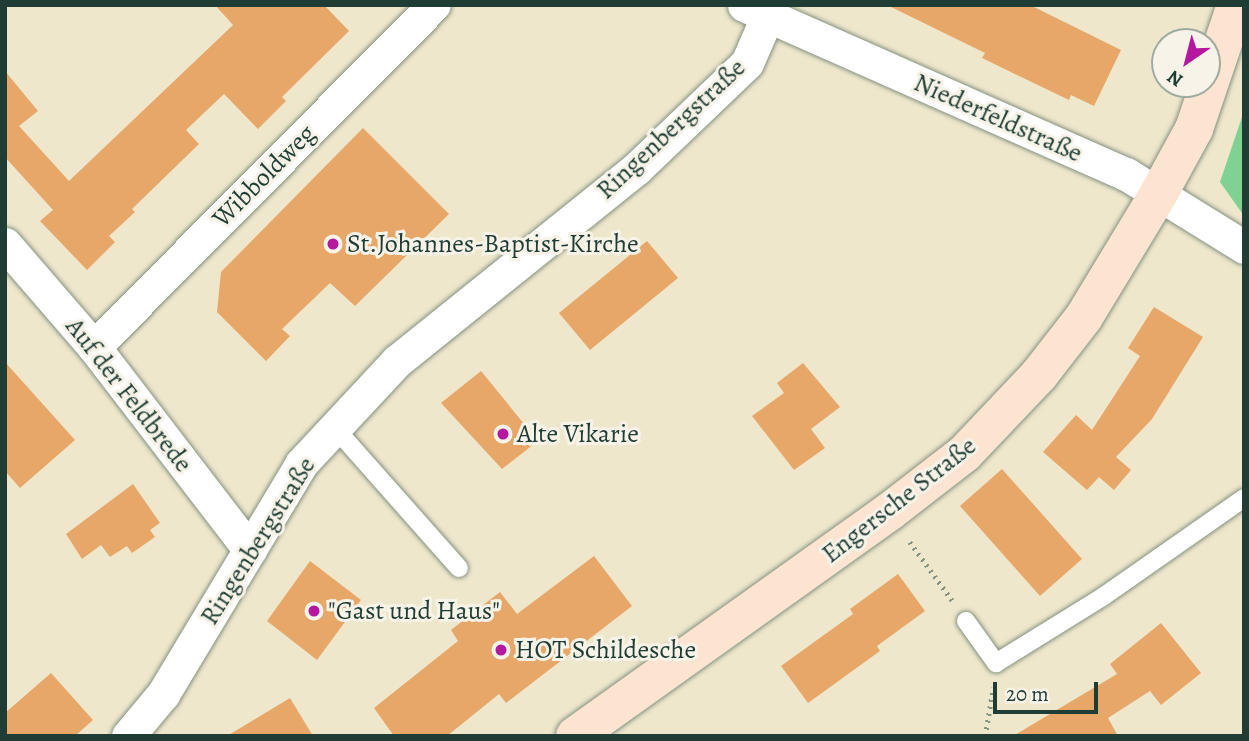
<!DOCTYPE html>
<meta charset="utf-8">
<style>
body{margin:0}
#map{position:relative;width:1249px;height:741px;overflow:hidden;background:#eee7cc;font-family:Alegreya,serif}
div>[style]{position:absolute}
.green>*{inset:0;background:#80d294}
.building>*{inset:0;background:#e7a769}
.path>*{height:4.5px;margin-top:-2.25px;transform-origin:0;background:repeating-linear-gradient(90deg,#869280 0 2px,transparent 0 7px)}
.roads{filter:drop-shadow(0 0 2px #869280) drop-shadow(0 0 2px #869280)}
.service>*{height:18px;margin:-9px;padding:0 9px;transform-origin:9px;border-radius:9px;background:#fff}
.minor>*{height:33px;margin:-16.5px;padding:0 16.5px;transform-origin:16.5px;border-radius:16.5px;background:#fff}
.secondary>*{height:38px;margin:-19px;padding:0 19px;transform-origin:19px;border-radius:19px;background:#fde4d1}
.dots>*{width:19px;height:19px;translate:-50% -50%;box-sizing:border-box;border:4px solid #f7f3e8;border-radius:50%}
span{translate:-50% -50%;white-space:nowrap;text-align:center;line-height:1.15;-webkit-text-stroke:6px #f7f3e8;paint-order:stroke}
.street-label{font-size:26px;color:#1f3d34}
.poi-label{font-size:26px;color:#1f3d34}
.left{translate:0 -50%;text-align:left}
.frame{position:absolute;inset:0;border:7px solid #1f3d34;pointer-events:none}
.north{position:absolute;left:1151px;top:28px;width:70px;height:70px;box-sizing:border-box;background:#f7f3e8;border:2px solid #a1aaa0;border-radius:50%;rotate:215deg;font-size:19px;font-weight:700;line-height:28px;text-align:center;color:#1f3d34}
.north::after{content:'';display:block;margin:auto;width:24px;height:32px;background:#b5179e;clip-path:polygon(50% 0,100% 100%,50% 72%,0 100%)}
.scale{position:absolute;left:993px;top:682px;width:105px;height:32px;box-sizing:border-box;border:4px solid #1f3d34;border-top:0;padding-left:9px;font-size:21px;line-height:24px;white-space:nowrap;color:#1f3d34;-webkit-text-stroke:5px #f7f3e8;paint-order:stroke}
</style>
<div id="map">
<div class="green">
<i style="clip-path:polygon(1244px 111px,1244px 216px,1220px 182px)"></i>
</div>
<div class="building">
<i style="clip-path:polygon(215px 5px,324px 5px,349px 31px,282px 97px,286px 101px,258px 129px,224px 94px,186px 130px,199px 144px,132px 209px,135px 212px,109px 236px,115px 242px,87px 270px,40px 221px,53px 210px,5px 157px,5px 71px,38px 111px,19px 126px,69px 181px,233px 25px)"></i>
<i style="clip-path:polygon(887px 5px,1030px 5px,1121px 50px,1094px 106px,1071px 95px,1069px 100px,982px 58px,985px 53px)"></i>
<i style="clip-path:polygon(363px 128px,449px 214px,355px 306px,330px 283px,282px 329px,290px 336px,266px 361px,217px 312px,221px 272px)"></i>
<i style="clip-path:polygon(647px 241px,678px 278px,590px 350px,559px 313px)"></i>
<i style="clip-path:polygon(1154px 307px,1203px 337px,1152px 419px,1116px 457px,1131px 470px,1114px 490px,1099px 477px,1087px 490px,1043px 452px,1076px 415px,1092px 430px,1140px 356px,1128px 348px)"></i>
<i style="clip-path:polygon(5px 362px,75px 440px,20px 488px,5px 471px)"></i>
<i style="clip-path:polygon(803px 363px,840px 407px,811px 429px,825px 448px,794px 470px,752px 416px,784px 393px,777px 383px)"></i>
<i style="clip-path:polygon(481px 371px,538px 441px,502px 469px,441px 403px)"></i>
<i style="clip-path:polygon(1002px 469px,1082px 559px,1040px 596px,960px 506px)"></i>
<i style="clip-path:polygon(133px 484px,160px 523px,150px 530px,155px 537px,132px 553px,127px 546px,110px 557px,101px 545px,82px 559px,66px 534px)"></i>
<i style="clip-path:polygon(594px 556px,632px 606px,506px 703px,499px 694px,447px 736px,394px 736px,374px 708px,458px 641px,451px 630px,500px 592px,517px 614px)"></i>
<i style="clip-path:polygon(310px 561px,361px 600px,317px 660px,267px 621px)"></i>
<i style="clip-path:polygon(898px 574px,925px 611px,877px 646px,880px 651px,808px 703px,781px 666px,853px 614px,850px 609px)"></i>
<i style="clip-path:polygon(1161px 623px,1201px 673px,1161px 705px,1150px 691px,1108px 718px,1118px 736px,1013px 736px,1117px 674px,1110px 664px)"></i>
<i style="clip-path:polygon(51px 673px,93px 720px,75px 736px,5px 736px,5px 713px)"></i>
<i style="clip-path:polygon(290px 698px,313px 736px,227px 736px)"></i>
</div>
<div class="path">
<i style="left:910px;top:542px;width:72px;rotate:54.1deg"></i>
<i style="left:985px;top:736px;width:49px;rotate:-80.5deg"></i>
</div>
<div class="roads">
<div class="service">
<i style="left:335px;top:428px;width:187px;rotate:48.5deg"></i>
<i style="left:966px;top:621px;width:52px;rotate:54.5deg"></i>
<i style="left:996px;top:663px;width:127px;rotate:-31.8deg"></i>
<i style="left:1104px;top:596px;width:171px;rotate:-35deg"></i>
</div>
<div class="minor">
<i style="left:744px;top:5px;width:418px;rotate:23.9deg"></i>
<i style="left:1126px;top:174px;width:139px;rotate:31.7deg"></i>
<i style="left:5px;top:244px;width:136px;rotate:49.2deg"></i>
<i style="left:94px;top:347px;width:256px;rotate:52.5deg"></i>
<i style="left:94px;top:347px;width:482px;rotate:-45.2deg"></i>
<i style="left:128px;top:736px;width:55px;rotate:-50.2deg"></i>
<i style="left:163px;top:694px;width:268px;rotate:-59deg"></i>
<i style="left:301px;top:464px;width:141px;rotate:-47deg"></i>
<i style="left:397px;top:361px;width:307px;rotate:-38.8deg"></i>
<i style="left:636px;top:169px;width:153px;rotate:-43.7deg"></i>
<i style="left:747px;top:63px;width:50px;rotate:-66.5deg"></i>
</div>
<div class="secondary">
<i style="left:575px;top:736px;width:386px;rotate:-35.5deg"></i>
<i style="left:889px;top:512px;width:96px;rotate:-37.8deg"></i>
<i style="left:965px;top:453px;width:108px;rotate:-46.5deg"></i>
<i style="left:1039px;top:375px;width:73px;rotate:-52.2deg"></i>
<i style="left:1084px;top:317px;width:145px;rotate:-58.8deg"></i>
<i style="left:1159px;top:193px;width:73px;rotate:-61.3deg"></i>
<i style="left:1194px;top:129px;width:131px;rotate:-71.3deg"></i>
</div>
</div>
<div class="dots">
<i style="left:333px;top:244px;background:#b5179e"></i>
<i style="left:503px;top:434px;background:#b5179e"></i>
<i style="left:314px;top:611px;background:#b5179e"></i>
<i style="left:501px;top:650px;background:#b5179e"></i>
</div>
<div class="street-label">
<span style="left:998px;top:118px;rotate:24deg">Niederfeldstraße</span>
<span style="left:671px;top:129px;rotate:-43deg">Ringenbergstraße</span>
<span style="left:264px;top:176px;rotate:-45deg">Wibboldweg</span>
<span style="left:129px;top:395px;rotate:52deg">Auf der Feldbrede</span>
<span style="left:899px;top:500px;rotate:-38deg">Engersche Straße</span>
<span style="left:258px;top:541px;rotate:-58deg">Ringenbergstraße</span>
</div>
<div class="poi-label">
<span class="left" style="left:347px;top:244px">St.Johannes-Baptist-Kirche</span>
<span class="left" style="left:517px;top:434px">Alte Vikarie</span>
<span class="left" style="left:328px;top:611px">"Gast und Haus"</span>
<span class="left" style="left:515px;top:650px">HOT Schildesche</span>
</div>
<div class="frame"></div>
<div class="north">N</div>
<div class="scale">20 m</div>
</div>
